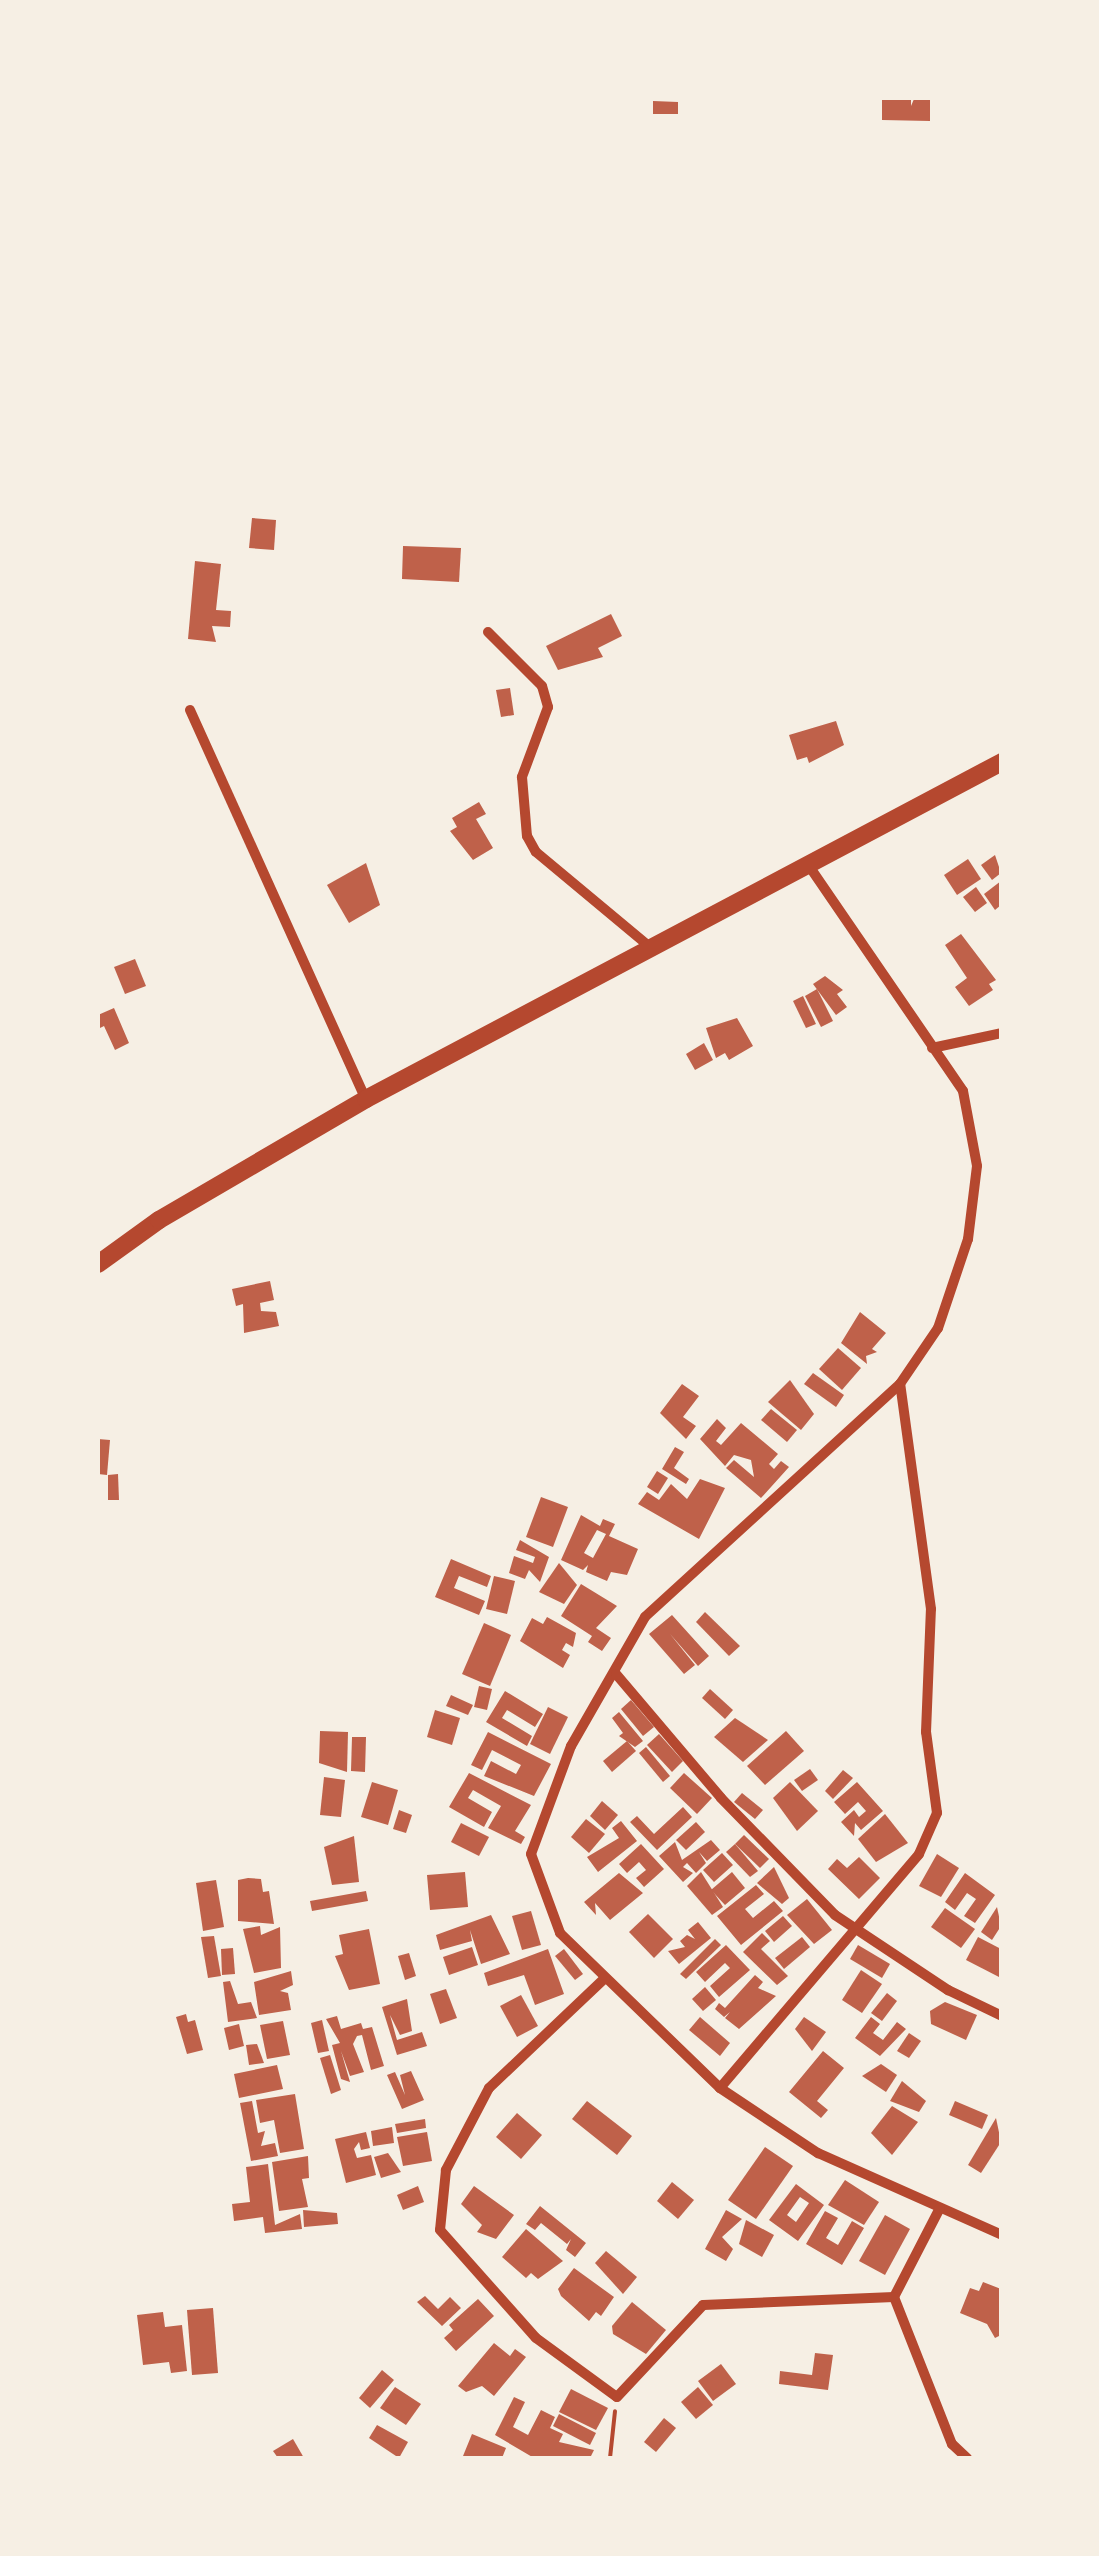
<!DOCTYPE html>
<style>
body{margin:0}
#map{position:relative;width:1099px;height:2556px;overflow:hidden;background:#f6efe4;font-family:Ubuntu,sans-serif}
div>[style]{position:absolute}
.building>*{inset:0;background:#bf614a}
.path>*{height:4px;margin:-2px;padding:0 2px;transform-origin:2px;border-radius:2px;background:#b5482f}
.minor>*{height:10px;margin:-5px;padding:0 5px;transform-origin:5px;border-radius:5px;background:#b5482f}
.trunk>*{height:18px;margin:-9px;padding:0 9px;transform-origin:9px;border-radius:9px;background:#b5482f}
span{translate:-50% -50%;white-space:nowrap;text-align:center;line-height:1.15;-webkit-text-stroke:8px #f6efe4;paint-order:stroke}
.frame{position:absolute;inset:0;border:100px solid #f6efe4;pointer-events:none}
</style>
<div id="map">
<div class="building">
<i style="clip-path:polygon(882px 98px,911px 98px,911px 106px,914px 99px,930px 99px,930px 121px,882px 120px)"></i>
<i style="clip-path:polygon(653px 101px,678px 102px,678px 114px,653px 114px)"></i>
<i style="clip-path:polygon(252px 518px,276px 520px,274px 550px,249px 548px)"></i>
<i style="clip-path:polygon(403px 546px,461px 548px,459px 582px,402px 579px)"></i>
<i style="clip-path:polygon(195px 561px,221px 564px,216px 610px,231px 611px,230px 627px,212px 626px,216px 642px,188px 639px)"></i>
<i style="clip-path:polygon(611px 614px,622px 636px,598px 648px,603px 657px,558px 670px,546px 646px)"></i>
<i style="clip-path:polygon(510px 688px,514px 715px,501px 717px,496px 690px)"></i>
<i style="clip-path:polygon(836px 721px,844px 745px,809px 763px,807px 757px,797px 760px,789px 735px)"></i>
<i style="clip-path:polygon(479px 802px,486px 814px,476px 819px,493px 848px,473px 860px,450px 831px,457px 827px,452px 818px)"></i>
<i style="clip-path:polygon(995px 855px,1001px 873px,992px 880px,981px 865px)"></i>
<i style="clip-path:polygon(968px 859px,981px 879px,957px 895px,944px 875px)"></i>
<i style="clip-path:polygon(366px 863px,380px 905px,349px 923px,327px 885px)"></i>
<i style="clip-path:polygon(1001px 881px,1001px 905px,995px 910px,984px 894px)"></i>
<i style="clip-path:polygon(976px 887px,987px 903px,975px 912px,963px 897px)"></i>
<i style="clip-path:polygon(961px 934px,996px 980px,989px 984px,993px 990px,969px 1006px,955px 987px,967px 978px,945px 945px)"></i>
<i style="clip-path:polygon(135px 959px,146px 986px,125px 994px,114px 967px)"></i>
<i style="clip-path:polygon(825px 976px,843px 990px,837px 994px,847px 1007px,836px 1015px,813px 984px)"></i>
<i style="clip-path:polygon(817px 989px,833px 1021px,821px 1027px,805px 996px)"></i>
<i style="clip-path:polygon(803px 996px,816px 1024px,806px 1028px,793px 1001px)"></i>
<i style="clip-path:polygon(114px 1008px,129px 1043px,115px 1050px,104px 1026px,98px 1029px,98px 1015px)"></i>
<i style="clip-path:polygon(737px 1018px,753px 1046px,729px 1060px,725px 1053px,716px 1058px,706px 1028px)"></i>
<i style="clip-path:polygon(704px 1043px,713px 1060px,695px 1070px,686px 1054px)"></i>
<i style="clip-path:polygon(270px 1281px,274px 1300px,260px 1303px,261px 1311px,276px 1312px,279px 1326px,244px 1333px,243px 1304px,236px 1306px,232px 1289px)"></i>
<i style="clip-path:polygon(860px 1312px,886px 1333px,872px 1349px,877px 1352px,866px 1356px,867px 1364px,841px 1343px)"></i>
<i style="clip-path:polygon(838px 1348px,861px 1368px,842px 1390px,819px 1369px)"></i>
<i style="clip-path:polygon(813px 1373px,844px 1395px,836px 1407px,804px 1384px)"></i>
<i style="clip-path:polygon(790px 1380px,814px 1414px,801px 1430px,768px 1402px)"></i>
<i style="clip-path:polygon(682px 1384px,699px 1396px,683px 1417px,696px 1426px,686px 1439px,660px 1413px)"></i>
<i style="clip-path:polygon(771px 1409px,797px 1430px,787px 1442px,761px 1420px)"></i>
<i style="clip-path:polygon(717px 1419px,726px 1428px,716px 1441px,721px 1445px,741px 1423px,778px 1454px,769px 1464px,774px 1469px,781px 1461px,789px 1467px,761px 1498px,726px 1468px,734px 1460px,754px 1477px,751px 1460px,734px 1455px,725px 1466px,700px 1439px)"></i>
<i style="clip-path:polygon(98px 1439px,110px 1440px,107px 1475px,98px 1474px)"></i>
<i style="clip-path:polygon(675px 1447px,684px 1452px,674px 1468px,689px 1479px,686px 1484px,662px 1469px)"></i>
<i style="clip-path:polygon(657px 1471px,668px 1478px,658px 1494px,647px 1487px)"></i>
<i style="clip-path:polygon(118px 1474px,119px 1500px,108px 1500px,108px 1475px)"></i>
<i style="clip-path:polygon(700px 1479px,725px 1488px,699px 1539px,638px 1504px,647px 1492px,659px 1500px,671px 1484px,687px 1499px)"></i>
<i style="clip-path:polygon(541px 1497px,568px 1507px,553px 1547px,526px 1537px)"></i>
<i style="clip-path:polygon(evenodd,581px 1515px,600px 1526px,603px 1519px,615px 1524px,609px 1536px,638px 1549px,627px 1575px,611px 1572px,607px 1581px,586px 1572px,588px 1565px,583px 1570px,561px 1560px,581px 1515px,597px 1530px,606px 1534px,593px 1558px,584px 1553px,597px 1530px)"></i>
<i style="clip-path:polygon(520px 1540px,549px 1557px,540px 1582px,529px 1570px,525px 1579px,509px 1573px,514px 1556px,533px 1563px,535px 1557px,516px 1550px)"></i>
<i style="clip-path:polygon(451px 1559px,491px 1576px,487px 1587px,459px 1576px,454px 1588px,485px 1601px,479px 1615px,435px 1597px)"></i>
<i style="clip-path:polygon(559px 1563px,577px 1585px,564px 1604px,539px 1592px)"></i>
<i style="clip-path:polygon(494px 1576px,515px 1581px,507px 1614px,486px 1609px)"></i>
<i style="clip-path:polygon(581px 1584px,617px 1606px,596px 1628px,611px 1638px,602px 1651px,588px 1642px,592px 1636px,561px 1616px)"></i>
<i style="clip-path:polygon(705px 1612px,740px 1646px,729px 1656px,696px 1622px)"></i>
<i style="clip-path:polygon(672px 1615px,709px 1656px,698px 1666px,670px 1634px,695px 1665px,684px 1674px,649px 1634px)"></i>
<i style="clip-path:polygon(547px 1617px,576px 1633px,573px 1647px,566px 1643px,562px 1650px,570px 1655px,563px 1668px,520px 1641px,532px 1618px,543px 1624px)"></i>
<i style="clip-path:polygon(484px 1623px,511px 1635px,490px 1686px,462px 1674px)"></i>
<i style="clip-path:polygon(479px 1686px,492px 1689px,487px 1710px,474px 1707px)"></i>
<i style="clip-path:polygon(710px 1689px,733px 1710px,725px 1719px,702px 1698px)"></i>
<i style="clip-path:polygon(505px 1691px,543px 1714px,535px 1727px,507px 1710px,502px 1718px,532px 1736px,527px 1746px,486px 1722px)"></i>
<i style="clip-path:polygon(451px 1695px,473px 1705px,468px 1715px,446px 1706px)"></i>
<i style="clip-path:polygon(631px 1700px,654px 1727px,643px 1736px,621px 1709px)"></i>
<i style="clip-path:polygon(548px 1707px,568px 1717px,550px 1754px,530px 1744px)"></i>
<i style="clip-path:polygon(435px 1710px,460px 1718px,452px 1745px,427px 1737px)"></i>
<i style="clip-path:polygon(619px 1712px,643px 1741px,635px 1747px,619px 1736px,623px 1733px,612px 1718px)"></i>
<i style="clip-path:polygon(735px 1718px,768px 1740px,743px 1762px,714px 1737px)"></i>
<i style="clip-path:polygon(320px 1731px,348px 1732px,347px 1772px,319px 1763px)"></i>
<i style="clip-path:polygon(786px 1731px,804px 1751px,765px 1785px,747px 1766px)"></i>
<i style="clip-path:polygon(488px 1732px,551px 1764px,534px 1796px,484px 1776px,491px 1761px,516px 1774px,521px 1765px,492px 1750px,482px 1770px,471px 1765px)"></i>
<i style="clip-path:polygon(659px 1734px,683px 1761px,672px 1772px,647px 1745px)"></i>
<i style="clip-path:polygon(352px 1737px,366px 1737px,365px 1772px,351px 1771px)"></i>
<i style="clip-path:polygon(627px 1741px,636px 1751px,612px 1772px,603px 1761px)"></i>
<i style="clip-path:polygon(646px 1747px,670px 1776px,663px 1782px,639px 1753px)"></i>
<i style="clip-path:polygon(810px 1769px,818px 1780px,802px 1791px,794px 1780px)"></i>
<i style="clip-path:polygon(843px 1770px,853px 1778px,833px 1799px,825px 1791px)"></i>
<i style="clip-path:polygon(469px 1773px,531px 1805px,515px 1831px,525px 1837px,521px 1844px,488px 1828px,501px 1806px,473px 1790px,468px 1798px,492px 1812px,484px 1827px,449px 1807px)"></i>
<i style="clip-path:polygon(684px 1773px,712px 1798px,697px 1814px,670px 1788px)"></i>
<i style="clip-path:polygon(324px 1777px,345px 1780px,341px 1817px,320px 1815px)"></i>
<i style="clip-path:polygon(372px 1782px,398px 1790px,388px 1825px,361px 1817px)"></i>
<i style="clip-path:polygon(790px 1782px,818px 1811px,797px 1831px,773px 1798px)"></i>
<i style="clip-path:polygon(857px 1782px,883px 1811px,861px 1830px,855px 1823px,854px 1836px,841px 1822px,854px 1810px,859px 1817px,866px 1811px,858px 1802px,845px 1814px,834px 1802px)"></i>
<i style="clip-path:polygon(742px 1793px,763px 1810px,755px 1819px,734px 1802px)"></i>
<i style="clip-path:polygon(602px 1801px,618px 1815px,605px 1830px,590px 1816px)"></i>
<i style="clip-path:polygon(683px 1807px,692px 1817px,657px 1850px,630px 1822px,637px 1816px,654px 1834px)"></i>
<i style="clip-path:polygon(399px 1810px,412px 1815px,406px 1833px,393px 1829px)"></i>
<i style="clip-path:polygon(885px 1814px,908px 1843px,876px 1862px,858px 1839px)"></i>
<i style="clip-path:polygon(586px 1819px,605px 1834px,589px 1853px,571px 1837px)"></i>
<i style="clip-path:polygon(621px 1821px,637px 1841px,598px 1872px,587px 1857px,619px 1838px,612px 1828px)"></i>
<i style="clip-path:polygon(696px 1822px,705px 1832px,686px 1850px,676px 1840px)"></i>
<i style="clip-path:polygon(461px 1823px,489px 1837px,479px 1856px,451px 1842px)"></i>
<i style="clip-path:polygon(744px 1835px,769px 1859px,760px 1868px,735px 1844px)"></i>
<i style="clip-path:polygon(354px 1836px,359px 1882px,332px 1885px,324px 1847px)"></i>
<i style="clip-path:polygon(711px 1840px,720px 1850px,707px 1861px,699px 1852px,706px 1863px,696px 1873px,687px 1863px,683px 1867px,693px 1873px,683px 1882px,659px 1856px,675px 1842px,682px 1860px)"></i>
<i style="clip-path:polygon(641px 1844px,664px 1869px,644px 1887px,636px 1878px,646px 1870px,639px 1862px,627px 1873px,619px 1864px)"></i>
<i style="clip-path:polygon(735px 1844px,758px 1871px,750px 1877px,726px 1852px)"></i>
<i style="clip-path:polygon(722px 1853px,733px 1865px,714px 1882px,703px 1870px)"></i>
<i style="clip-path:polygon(937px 1854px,959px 1868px,941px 1897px,919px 1886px)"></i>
<i style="clip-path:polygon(859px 1857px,880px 1878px,859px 1899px,828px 1869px,837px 1859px,847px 1868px)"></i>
<i style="clip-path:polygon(774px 1867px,789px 1898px,782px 1904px,757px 1883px)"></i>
<i style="clip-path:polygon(465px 1872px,468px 1907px,430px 1910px,427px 1875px)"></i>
<i style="clip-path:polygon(701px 1872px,723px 1907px,712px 1915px,687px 1886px)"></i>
<i style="clip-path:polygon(732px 1872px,745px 1888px,725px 1905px,711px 1890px)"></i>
<i style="clip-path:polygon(619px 1873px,643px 1893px,610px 1920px,595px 1903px,596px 1915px,584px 1902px)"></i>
<i style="clip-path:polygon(965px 1873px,995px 1895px,975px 1923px,964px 1916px,976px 1899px,967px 1893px,955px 1910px,945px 1902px)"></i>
<i style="clip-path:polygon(248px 1878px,261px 1879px,263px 1892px,269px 1891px,274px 1924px,238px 1921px,238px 1880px)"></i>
<i style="clip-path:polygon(216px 1880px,224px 1927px,203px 1931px,196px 1883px)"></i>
<i style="clip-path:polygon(756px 1885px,764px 1894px,745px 1909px,753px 1918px,774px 1901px,783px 1911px,741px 1945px,717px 1916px)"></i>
<i style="clip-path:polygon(366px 1891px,368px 1901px,312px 1911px,310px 1901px)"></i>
<i style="clip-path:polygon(807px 1899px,832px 1930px,814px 1944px,787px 1915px)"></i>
<i style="clip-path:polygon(997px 1907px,1001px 1926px,992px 1940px,981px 1932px)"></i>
<i style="clip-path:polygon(945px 1908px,975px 1929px,961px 1948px,931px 1927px)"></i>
<i style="clip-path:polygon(531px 1911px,541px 1945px,522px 1950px,512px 1916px)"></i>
<i style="clip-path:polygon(648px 1914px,673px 1939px,654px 1958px,629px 1932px)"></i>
<i style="clip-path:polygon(491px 1915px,510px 1954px,481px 1964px,470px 1930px,472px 1941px,440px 1950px,436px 1935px)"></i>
<i style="clip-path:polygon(783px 1916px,792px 1926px,774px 1942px,765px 1931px)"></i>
<i style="clip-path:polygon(698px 1922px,711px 1938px,679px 1964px,668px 1951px,685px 1947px,680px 1941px,687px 1935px,695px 1939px,688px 1930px)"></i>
<i style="clip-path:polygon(260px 1926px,261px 1935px,280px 1927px,281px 1968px,254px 1973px,243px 1929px)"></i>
<i style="clip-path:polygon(369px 1929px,380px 1984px,349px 1990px,335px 1956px,343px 1954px,339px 1935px)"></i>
<i style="clip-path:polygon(762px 1933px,770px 1941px,761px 1949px,788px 1976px,777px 1985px,743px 1952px)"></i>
<i style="clip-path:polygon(214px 1936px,221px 1976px,208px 1978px,201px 1937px)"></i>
<i style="clip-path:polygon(802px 1937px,810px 1947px,784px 1969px,775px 1958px)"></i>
<i style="clip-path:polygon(978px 1937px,1001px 1949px,999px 1977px,966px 1960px)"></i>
<i style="clip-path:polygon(715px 1939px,721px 1945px,686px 1979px,680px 1974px)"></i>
<i style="clip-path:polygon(726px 1945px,750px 1970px,719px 1997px,710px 1986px,730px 1968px,725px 1963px,705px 1982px,696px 1972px)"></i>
<i style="clip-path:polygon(858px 1945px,890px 1964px,882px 1978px,850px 1959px)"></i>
<i style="clip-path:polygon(472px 1947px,478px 1965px,449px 1975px,443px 1957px)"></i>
<i style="clip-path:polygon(233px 1948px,235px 1974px,222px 1975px,221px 1949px)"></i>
<i style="clip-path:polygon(548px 1949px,564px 1994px,535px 2005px,524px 1975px,488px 1986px,484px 1973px)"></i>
<i style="clip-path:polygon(564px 1949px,583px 1974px,575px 1980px,555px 1956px)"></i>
<i style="clip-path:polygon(409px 1953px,416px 1976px,405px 1980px,398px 1956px)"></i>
<i style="clip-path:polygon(861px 1970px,882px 1984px,862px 2013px,842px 2000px)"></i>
<i style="clip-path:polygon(291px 1971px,293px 1985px,280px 1991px,288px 1993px,291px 2010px,259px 2015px,254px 1982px)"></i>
<i style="clip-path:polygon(755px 1975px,763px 1982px,758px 1988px,776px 1996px,739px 2029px,725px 2018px,730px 2012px,724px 2017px,715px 2009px,719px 2003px,725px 2008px)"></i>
<i style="clip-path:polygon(230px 1981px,238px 2004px,251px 2002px,257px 2018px,228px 2022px,223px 1982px)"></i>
<i style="clip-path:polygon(705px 1987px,716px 2000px,703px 2011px,692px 1999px)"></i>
<i style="clip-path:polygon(446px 1989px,457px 2018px,440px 2024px,430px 1994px)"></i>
<i style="clip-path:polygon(887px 1993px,897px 2001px,882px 2021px,871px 2013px)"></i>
<i style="clip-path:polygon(521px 1995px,538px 2026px,517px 2037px,500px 2006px)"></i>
<i style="clip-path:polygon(407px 1999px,412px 2031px,400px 2035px,390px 2015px,397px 2040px,422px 2032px,427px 2046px,397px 2055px,382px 2007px)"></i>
<i style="clip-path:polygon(945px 2002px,977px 2015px,966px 2040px,931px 2024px,930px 2011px)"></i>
<i style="clip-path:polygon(186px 2014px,188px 2022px,195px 2020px,203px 2050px,187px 2054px,176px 2017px)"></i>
<i style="clip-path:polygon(337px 2016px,341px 2029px,361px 2023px,363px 2029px,372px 2027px,384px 2066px,371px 2070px,362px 2035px,357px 2036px,353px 2044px,364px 2072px,350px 2076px,341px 2051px,350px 2082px,341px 2079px,332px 2045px,340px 2043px,326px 2019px)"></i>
<i style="clip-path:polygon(700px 2017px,730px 2043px,720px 2056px,689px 2030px)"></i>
<i style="clip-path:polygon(804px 2017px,826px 2032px,812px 2051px,795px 2029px)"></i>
<i style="clip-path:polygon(871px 2017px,880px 2024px,873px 2033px,883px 2040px,897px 2022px,906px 2029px,880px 2056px,855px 2038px)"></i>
<i style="clip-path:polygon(322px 2020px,329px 2051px,318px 2053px,311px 2023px)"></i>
<i style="clip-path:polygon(283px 2021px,290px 2055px,267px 2059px,260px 2025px)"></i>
<i style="clip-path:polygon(239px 2024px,244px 2046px,229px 2050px,224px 2028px)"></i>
<i style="clip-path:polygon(909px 2033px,921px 2041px,909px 2058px,897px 2051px)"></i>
<i style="clip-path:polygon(257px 2044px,264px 2063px,249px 2065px,246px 2045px)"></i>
<i style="clip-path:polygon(823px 2051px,844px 2068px,817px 2101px,828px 2110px,821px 2118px,789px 2092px)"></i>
<i style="clip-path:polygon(330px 2055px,341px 2090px,331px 2094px,320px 2058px)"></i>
<i style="clip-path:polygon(881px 2064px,897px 2075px,886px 2092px,862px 2076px)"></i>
<i style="clip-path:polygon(277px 2065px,283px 2089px,239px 2098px,234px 2074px)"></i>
<i style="clip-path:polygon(411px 2071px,424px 2100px,402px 2109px,387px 2075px,395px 2072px,405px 2095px,400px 2075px)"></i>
<i style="clip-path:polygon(902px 2081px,926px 2101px,919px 2112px,890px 2101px)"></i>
<i style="clip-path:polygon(295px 2094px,304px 2149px,280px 2153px,274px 2120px,260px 2123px,256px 2100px)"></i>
<i style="clip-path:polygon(252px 2101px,258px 2133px,265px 2131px,261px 2146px,275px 2143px,278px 2156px,251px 2161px,240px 2103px)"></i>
<i style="clip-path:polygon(587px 2101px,632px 2136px,617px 2155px,572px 2119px)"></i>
<i style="clip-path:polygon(955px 2101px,988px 2115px,982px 2129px,949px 2115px)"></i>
<i style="clip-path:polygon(892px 2106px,918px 2122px,892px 2155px,871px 2133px)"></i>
<i style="clip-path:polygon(517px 2113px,542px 2135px,521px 2159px,496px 2137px)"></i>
<i style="clip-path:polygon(996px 2118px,1001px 2142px,981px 2173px,968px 2165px)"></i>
<i style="clip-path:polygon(425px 2119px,426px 2128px,397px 2133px,395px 2124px)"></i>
<i style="clip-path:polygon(392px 2127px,394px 2143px,373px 2146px,371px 2131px)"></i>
<i style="clip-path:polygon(366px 2132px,370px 2148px,361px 2150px,359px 2142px,354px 2149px,357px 2158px,371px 2155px,376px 2175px,346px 2183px,335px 2139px)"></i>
<i style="clip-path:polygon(427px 2132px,432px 2161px,403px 2166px,397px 2137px)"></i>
<i style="clip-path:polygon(765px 2147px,793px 2166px,756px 2219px,728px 2200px)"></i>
<i style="clip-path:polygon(388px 2153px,401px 2172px,381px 2178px,374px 2157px)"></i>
<i style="clip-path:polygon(308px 2156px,309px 2178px,302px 2179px,308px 2207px,279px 2211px,272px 2162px)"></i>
<i style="clip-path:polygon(268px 2164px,275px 2225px,300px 2214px,302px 2229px,265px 2233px,263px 2217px,234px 2221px,232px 2204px,250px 2202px,246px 2167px)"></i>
<i style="clip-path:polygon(845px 2180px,879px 2202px,864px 2225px,828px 2205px)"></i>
<i style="clip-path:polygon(672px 2182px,694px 2200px,678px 2219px,657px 2201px)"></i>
<i style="clip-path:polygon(evenodd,796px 2184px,824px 2205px,798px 2241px,769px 2220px,796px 2184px,800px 2197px,809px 2203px,796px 2222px,787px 2215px,800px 2197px)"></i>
<i style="clip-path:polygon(418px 2186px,424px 2202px,403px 2210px,397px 2195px)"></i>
<i style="clip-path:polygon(474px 2186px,514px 2215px,496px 2239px,477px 2232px,482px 2225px,461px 2204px)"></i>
<i style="clip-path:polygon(540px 2206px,586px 2243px,575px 2257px,566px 2250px,571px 2239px,567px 2244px,541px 2223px,535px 2230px,526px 2224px)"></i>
<i style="clip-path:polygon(303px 2210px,337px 2213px,338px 2224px,304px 2227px)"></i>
<i style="clip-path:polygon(726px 2210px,742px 2219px,722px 2237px,733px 2249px,726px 2261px,705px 2249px)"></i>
<i style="clip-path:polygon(825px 2211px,838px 2218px,826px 2238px,838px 2245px,852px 2221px,864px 2228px,842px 2265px,806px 2244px)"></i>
<i style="clip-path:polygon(885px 2215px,910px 2229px,885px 2275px,859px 2261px)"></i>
<i style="clip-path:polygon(746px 2220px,774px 2235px,762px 2257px,739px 2244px)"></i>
<i style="clip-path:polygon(526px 2229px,563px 2261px,538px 2279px,531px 2273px,526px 2278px,502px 2257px)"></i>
<i style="clip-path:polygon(606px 2251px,637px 2277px,623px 2294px,595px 2263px)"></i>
<i style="clip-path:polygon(574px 2268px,614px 2297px,601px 2316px,596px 2312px,589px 2321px,561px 2296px,558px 2289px)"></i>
<i style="clip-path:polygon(983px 2282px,1001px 2289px,1001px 2335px,995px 2338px,987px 2324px,960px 2313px,970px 2288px,979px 2291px)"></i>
<i style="clip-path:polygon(425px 2296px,438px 2309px,450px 2297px,461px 2308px,442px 2326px,417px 2302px)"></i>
<i style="clip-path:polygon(478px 2299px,494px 2316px,456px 2351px,444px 2338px,453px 2330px,449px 2325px)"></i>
<i style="clip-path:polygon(632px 2302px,666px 2330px,646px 2354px,613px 2334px,612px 2326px)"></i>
<i style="clip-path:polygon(213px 2308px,218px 2373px,192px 2375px,187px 2310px)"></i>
<i style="clip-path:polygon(163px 2312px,165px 2327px,182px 2325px,187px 2371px,171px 2373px,169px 2362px,143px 2365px,137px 2315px)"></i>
<i style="clip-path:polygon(494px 2343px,510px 2356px,515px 2349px,526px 2357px,494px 2396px,482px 2386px,466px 2392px,458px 2386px)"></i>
<i style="clip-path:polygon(815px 2353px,833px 2355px,828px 2390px,779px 2384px,780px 2371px,812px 2375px)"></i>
<i style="clip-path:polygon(721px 2364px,736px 2384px,713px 2401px,698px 2381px)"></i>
<i style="clip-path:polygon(382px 2370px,394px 2380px,370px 2408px,359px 2398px)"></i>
<i style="clip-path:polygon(395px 2387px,421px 2404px,406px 2425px,380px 2408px)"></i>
<i style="clip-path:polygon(698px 2387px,713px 2405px,696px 2419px,681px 2402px)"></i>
<i style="clip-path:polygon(571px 2389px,608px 2408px,596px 2430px,559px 2412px)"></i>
<i style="clip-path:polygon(514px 2397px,525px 2402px,513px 2427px,528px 2435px,541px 2410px,555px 2417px,550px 2428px,563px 2434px,559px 2442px,594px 2450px,590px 2458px,534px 2458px,495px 2435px)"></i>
<i style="clip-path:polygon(559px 2414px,596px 2433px,590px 2445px,553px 2426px)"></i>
<i style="clip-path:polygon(664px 2418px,676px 2428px,656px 2452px,644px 2442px)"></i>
<i style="clip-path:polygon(377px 2425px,408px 2442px,399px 2458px,369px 2438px)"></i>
<i style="clip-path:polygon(472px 2434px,506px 2448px,502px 2458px,463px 2456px)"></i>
<i style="clip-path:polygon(293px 2439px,304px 2458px,278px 2458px,273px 2451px)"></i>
</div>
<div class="path">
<i style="left:610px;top:2458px;width:47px;rotate:-83.9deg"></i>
</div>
<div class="minor">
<i style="left:488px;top:632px;width:76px;rotate:45deg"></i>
<i style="left:542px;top:686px;width:22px;rotate:74deg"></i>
<i style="left:548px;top:707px;width:75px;rotate:110.4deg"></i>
<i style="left:522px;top:777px;width:59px;rotate:85.2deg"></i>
<i style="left:527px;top:836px;width:18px;rotate:61deg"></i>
<i style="left:536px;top:852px;width:148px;rotate:39.8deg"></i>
<i style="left:190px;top:710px;width:427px;rotate:65.7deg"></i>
<i style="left:807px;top:863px;width:276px;rotate:55.6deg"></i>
<i style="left:963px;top:1091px;width:76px;rotate:79.4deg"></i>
<i style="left:977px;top:1166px;width:74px;rotate:97deg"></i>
<i style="left:968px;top:1239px;width:94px;rotate:108.6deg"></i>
<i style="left:938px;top:1328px;width:68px;rotate:124.2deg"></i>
<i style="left:900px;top:1384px;width:345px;rotate:137.6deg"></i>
<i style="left:645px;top:1617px;width:149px;rotate:119.8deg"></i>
<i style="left:571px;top:1746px;width:115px;rotate:110.3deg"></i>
<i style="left:531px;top:1854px;width:84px;rotate:69.8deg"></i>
<i style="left:560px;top:1933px;width:223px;rotate:44.1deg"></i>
<i style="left:720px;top:2088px;width:118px;rotate:33.6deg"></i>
<i style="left:818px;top:2153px;width:201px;rotate:24deg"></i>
<i style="left:932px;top:1048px;width:72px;rotate:-12.1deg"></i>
<i style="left:616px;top:1674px;width:162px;rotate:49.7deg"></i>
<i style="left:721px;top:1798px;width:163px;rotate:45.7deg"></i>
<i style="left:835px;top:1915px;width:136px;rotate:33.6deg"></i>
<i style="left:948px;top:1990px;width:60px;rotate:25.7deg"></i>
<i style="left:605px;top:1978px;width:160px;rotate:136.5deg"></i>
<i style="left:489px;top:2088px;width:93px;rotate:117.7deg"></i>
<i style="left:446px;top:2170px;width:60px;rotate:95.7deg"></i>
<i style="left:440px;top:2230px;width:144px;rotate:48.4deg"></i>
<i style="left:536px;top:2338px;width:100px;rotate:36.1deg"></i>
<i style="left:617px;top:2397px;width:126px;rotate:-46.9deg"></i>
<i style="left:703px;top:2305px;width:191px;rotate:-2.4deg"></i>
<i style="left:894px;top:2297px;width:100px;rotate:-62.7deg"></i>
<i style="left:720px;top:2088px;width:307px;rotate:-49.6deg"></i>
<i style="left:919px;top:1854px;width:45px;rotate:-66.3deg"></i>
<i style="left:937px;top:1813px;width:82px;rotate:-97.7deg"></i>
<i style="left:926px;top:1732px;width:123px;rotate:-87.7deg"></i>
<i style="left:931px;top:1609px;width:227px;rotate:-97.8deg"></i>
<i style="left:894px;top:2297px;width:158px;rotate:68.5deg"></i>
<i style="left:952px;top:2444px;width:21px;rotate:43deg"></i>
</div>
<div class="trunk">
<i style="left:98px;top:1264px;width:75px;rotate:-35.8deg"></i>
<i style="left:159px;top:1220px;width:240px;rotate:-30.3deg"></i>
<i style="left:366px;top:1099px;width:720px;rotate:-27.92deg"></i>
</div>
<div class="frame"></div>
</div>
